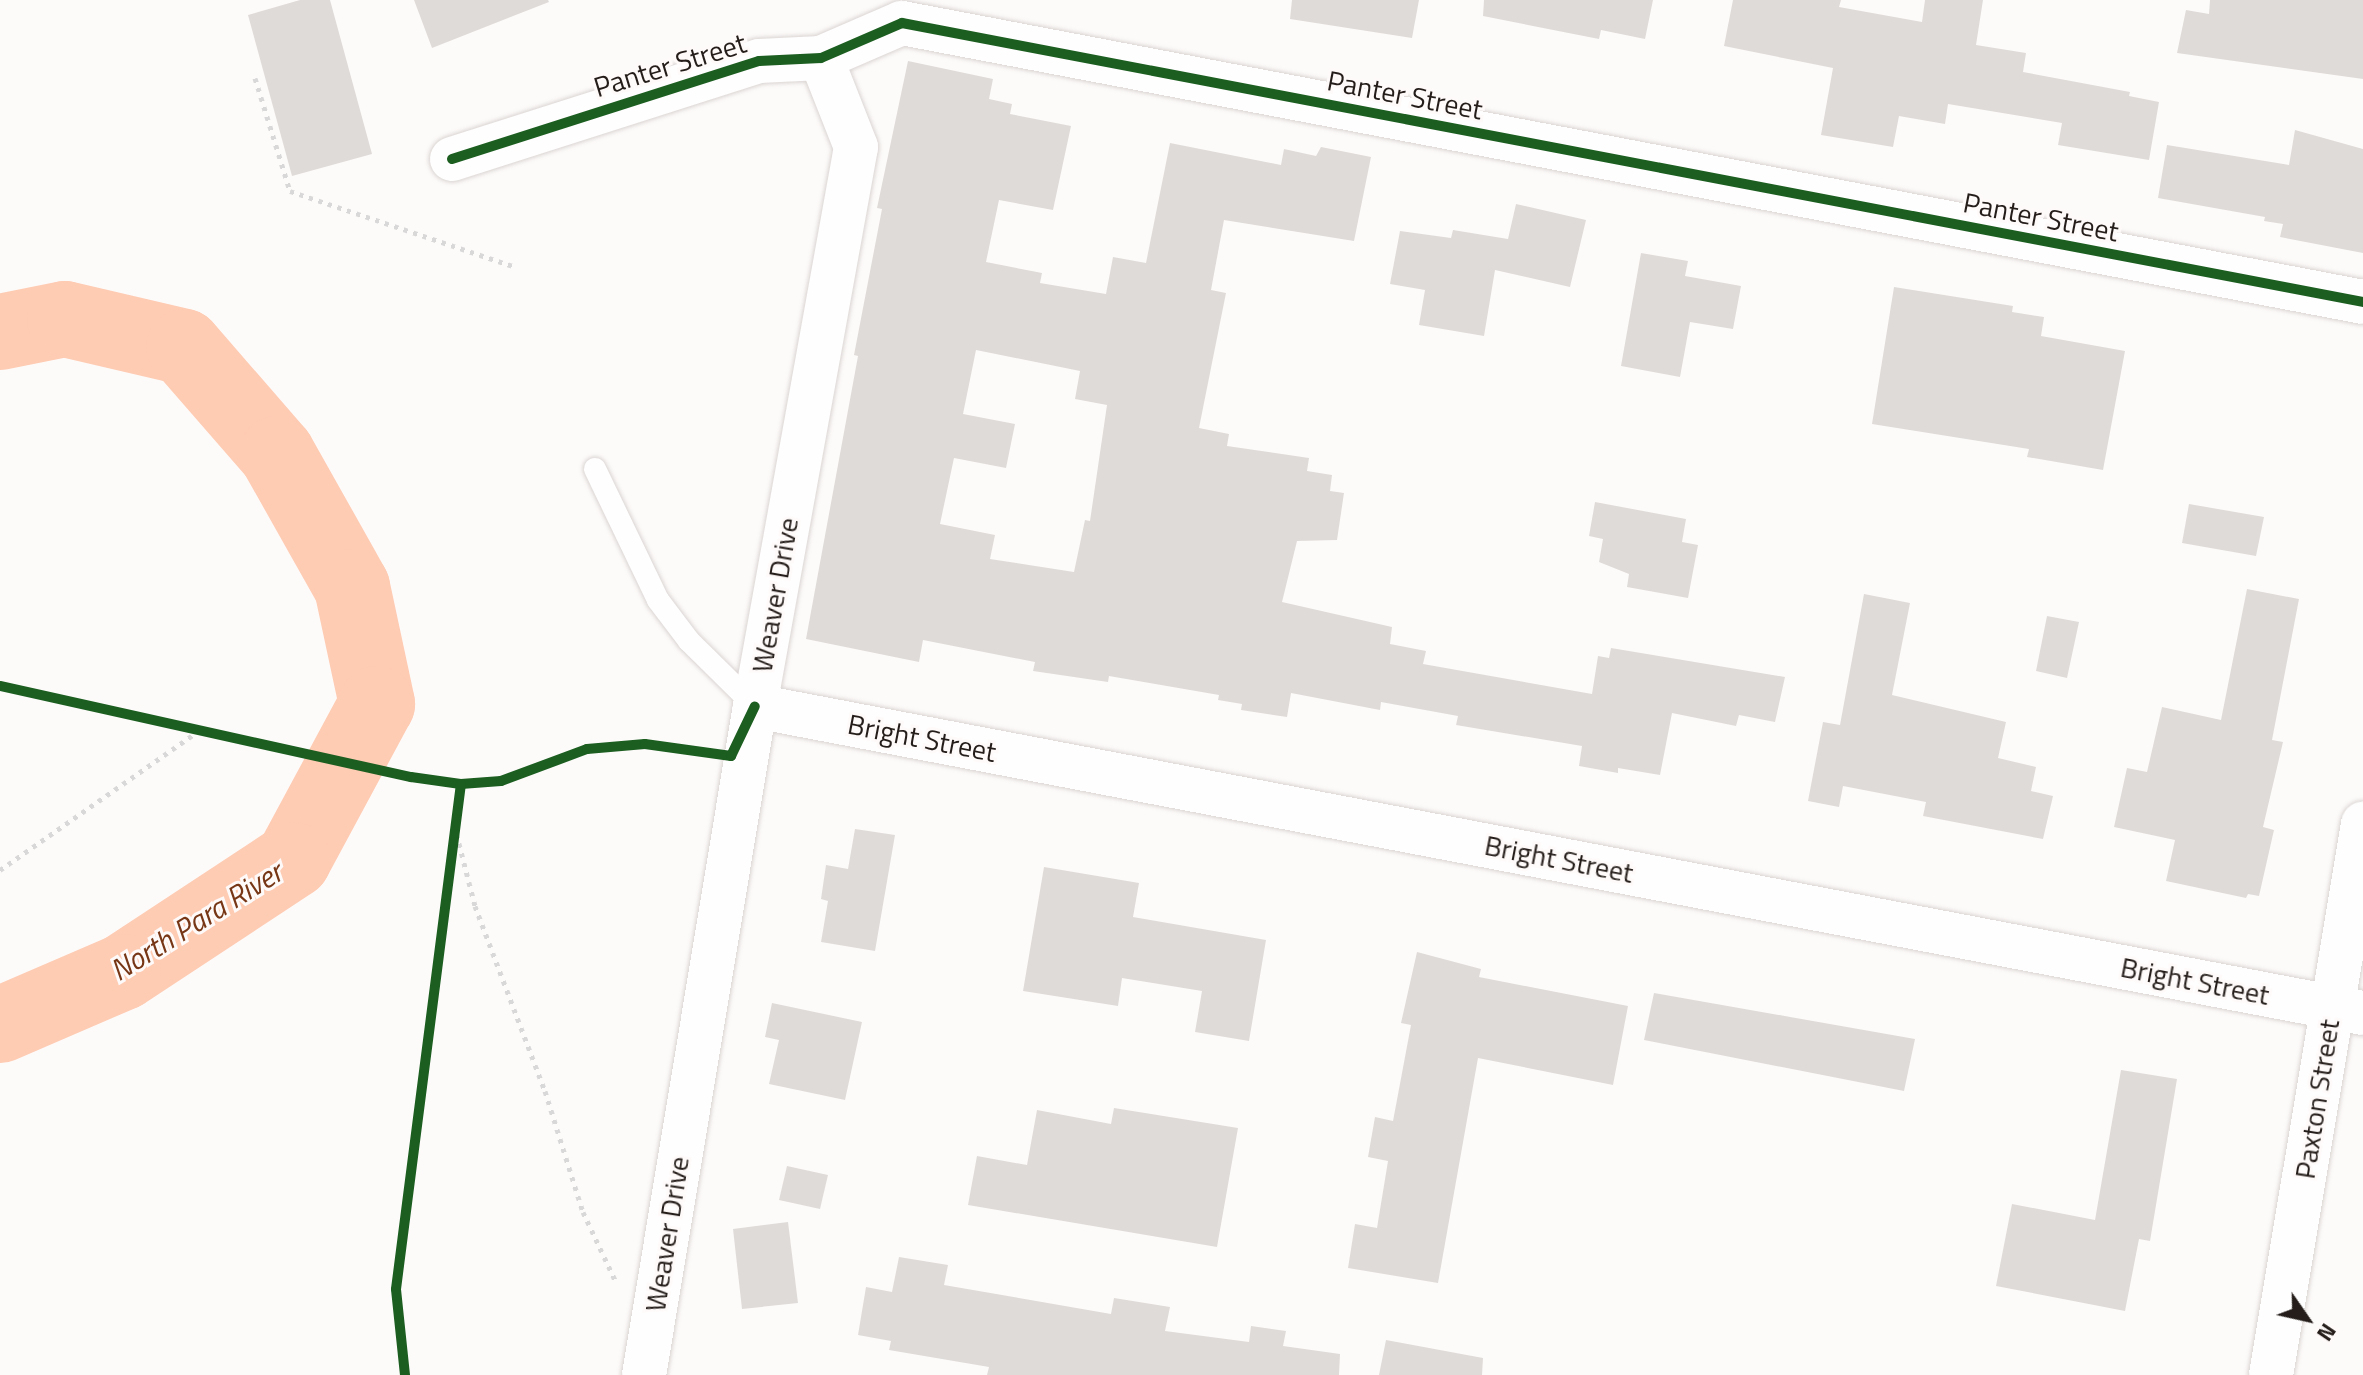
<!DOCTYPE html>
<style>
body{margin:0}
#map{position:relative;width:2363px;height:1375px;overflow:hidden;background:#fdfbfa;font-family:"Titillium Web",sans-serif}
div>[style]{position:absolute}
.river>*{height:76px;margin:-38px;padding:0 38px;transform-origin:38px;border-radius:38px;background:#fecbb3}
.building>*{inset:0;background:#dfdbd8}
.path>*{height:5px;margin-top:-2.5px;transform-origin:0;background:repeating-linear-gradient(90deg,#d9d8d8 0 4px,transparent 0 10px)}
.roads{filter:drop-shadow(0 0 2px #dad5d3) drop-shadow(0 0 2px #dad5d3)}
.service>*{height:22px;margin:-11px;padding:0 11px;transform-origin:11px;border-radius:11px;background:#fffefe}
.minor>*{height:44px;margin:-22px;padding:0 22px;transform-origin:22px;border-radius:22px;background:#fffefe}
.cycleway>*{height:10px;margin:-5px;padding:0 5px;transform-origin:5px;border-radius:5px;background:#1b5e20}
span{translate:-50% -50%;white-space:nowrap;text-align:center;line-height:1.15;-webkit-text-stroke:6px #fefaf9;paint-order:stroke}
.street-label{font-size:28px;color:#241d1a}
.water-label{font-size:30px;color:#773716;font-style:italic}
.north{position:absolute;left:2267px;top:1279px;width:80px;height:80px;-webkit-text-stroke:6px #fefaf9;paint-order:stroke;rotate:124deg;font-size:22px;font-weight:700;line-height:32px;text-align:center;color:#241d1a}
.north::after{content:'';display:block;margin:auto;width:28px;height:36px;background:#241d1a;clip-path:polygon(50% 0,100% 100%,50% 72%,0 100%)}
</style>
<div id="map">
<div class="river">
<i style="left:0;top:332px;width:66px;rotate:-11.3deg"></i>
<i style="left:65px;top:319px;width:122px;rotate:13.2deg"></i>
<i style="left:184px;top:347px;width:142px;rotate:49deg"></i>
<i style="left:277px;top:454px;width:153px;rotate:60.6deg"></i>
<i style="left:352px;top:587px;width:120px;rotate:77.9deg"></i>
<i style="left:377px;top:704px;width:177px;rotate:118.3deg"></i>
<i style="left:293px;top:860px;width:204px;rotate:146.6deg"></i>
<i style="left:123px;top:972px;width:134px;rotate:156.7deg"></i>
</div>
<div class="building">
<i style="clip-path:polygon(300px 0,330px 0,372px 154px,292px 176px,248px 15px)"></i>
<i style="clip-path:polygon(414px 0,548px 0,549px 2px,432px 48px)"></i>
<i style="clip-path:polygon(1292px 0,1419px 0,1412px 38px,1290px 19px)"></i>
<i style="clip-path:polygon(1484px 0,1653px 0,1645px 39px,1601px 30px,1599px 39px,1483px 16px)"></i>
<i style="clip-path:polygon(1733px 0,1841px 0,1839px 7px,1922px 22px,1925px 0,1983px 0,1976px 45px,2026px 53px,2023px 72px,2130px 92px,2129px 96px,2159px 102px,2149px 160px,2058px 145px,2062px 123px,1948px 104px,1945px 124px,1899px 116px,1893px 147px,1821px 135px,1833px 68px,1724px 46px)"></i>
<i style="clip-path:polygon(2210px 0,2363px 0,2363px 79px,2177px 53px,2186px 10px,2209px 14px)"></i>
<i style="clip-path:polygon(evenodd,908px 61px,993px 79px,989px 99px,1012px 104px,1010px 114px,1071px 126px,1053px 210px,999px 200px,986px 262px,1042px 273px,1040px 283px,1106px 294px,1113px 257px,1146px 263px,1170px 143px,1281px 165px,1284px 149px,1316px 156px,1321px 147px,1371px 157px,1354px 241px,1224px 220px,1211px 290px,1226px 293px,1199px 428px,1229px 434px,1227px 446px,1309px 458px,1307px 471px,1332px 475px,1330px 491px,1344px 493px,1337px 540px,1297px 541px,1282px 602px,1392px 627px,1390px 644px,1426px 651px,1423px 664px,1592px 694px,1598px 656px,1609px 658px,1611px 648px,1785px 677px,1775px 722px,1739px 715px,1736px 726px,1672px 713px,1660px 775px,1618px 768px,1618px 773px,1579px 766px,1582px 746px,1456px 725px,1458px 716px,1381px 702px,1380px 710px,1291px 693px,1287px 717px,1241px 710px,1242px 704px,1218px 700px,1219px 695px,1109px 676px,1108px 682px,1033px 671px,1035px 662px,923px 640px,919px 662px,806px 639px,858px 356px,854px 355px,882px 209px,877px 208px,908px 61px,976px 350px,1080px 371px,1075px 399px,1107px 405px,1090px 521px,1085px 520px,1074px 572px,990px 559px,995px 535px,940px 524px,954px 458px,1006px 468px,1015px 424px,963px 414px,976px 350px)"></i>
<i style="clip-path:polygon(2295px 130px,2363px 149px,2363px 253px,2280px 237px,2283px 224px,2264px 221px,2265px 217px,2158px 198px,2167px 145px,2289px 165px)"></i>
<i style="clip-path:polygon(1516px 204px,1586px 220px,1570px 287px,1495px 270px,1484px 336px,1419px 325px,1425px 290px,1390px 284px,1400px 231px,1451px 238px,1453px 230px,1508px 239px)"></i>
<i style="clip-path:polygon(1641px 253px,1688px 261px,1685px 276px,1741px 286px,1733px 329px,1690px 322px,1680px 377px,1621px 366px)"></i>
<i style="clip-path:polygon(1894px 287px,2013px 306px,2012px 312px,2044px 317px,2041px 336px,2125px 351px,2103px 470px,2027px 457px,2029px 449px,1872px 424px)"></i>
<i style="clip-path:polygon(1595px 502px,1686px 519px,1682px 542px,1698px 545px,1688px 598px,1627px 587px,1629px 574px,1599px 562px,1603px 539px,1589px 536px)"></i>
<i style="clip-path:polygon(2189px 504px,2264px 517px,2256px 556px,2182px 543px)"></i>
<i style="clip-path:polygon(2247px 589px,2299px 599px,2272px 740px,2283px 742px,2263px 827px,2274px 830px,2259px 896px,2248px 894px,2246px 898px,2166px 881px,2175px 840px,2114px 827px,2127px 768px,2147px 772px,2162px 707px,2221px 720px)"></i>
<i style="clip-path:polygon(1864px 594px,1910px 603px,1892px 695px,2006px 722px,1998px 758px,2036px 767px,2031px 791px,2053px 796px,2043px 839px,1923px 816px,1926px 802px,1843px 786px,1839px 807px,1808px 801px,1823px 722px,1840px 725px)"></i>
<i style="clip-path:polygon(2047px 616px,2079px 622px,2067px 678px,2036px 671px)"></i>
<i style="clip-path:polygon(855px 829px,895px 835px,875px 951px,821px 942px,828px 901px,821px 899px,826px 865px,848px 869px)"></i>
<i style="clip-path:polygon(1044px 867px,1139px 883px,1133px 917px,1266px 940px,1249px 1041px,1195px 1032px,1202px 991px,1122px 978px,1118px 1006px,1023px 991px)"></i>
<i style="clip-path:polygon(1417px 952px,1481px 969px,1479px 977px,1628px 1006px,1613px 1085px,1478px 1058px,1438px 1283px,1348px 1268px,1355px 1224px,1377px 1228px,1388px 1161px,1368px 1157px,1375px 1117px,1393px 1121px,1411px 1025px,1401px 1023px)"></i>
<i style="clip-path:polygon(1654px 993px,1915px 1039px,1904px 1091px,1644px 1040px)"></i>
<i style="clip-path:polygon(772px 1003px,862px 1022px,845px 1100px,769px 1084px,779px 1040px,765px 1037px)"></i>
<i style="clip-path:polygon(2121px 1070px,2177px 1079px,2150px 1241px,2139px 1239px,2125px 1311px,1996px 1286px,2012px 1204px,2095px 1220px)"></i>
<i style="clip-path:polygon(1114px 1108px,1238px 1128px,1217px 1247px,968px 1205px,977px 1156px,1027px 1165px,1037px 1110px,1111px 1124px)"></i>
<i style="clip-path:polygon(787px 1166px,828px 1175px,820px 1209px,779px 1200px)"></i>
<i style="clip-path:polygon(788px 1222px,798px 1303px,742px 1309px,733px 1229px)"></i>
<i style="clip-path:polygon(899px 1257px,948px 1265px,944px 1285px,1111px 1314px,1114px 1298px,1170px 1307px,1165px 1331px,1249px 1342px,1251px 1326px,1286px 1331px,1283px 1346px,1340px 1354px,1339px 1375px,987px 1375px,989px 1367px,889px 1350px,891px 1341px,858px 1335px,866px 1287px,892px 1292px)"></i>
<i style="clip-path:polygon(1386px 1340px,1483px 1358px,1482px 1375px,1379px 1375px)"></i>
</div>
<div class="path">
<i style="left:255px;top:78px;width:118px;rotate:72.8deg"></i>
<i style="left:290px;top:191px;width:238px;rotate:18.6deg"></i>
<i style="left:454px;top:824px;width:85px;rotate:75.6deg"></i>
<i style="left:475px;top:906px;width:198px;rotate:69.3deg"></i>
<i style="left:545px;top:1091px;width:127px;rotate:72.6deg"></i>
<i style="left:583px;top:1212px;width:77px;rotate:64.8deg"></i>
<i style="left:0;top:870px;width:248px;rotate:-35deg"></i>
</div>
<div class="roads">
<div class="service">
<i style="left:595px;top:469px;width:145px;rotate:64.3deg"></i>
<i style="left:658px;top:600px;width:51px;rotate:52.9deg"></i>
<i style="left:689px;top:641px;width:93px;rotate:44.6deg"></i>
</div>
<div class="minor">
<i style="left:452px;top:159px;width:322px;rotate:-17.7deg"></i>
<i style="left:759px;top:61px;width:62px;rotate:-2.8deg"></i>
<i style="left:821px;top:58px;width:88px;rotate:-23.4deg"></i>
<i style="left:902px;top:23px;width:1487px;rotate:10.81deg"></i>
<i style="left:755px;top:706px;width:1637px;rotate:10.81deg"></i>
<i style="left:644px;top:1375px;width:678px;rotate:-80.58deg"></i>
<i style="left:755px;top:706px;width:568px;rotate:-79.76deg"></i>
<i style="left:856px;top:147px;width:96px;rotate:-111.5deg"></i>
<i style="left:2271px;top:1375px;width:559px;rotate:-80.52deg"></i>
</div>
</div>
<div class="cycleway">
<i style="left:452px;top:159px;width:322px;rotate:-17.7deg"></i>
<i style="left:759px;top:61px;width:62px;rotate:-2.8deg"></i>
<i style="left:821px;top:58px;width:88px;rotate:-23.4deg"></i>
<i style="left:902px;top:23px;width:1487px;rotate:10.81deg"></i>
<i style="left:0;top:686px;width:421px;rotate:12.5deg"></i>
<i style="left:411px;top:777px;width:50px;rotate:8deg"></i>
<i style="left:461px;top:784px;width:40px;rotate:-4.3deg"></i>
<i style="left:501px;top:781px;width:92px;rotate:-20.4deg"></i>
<i style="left:587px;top:749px;width:58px;rotate:-4.9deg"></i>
<i style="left:645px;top:744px;width:87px;rotate:7.9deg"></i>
<i style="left:731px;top:756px;width:55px;rotate:-64.4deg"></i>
<i style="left:405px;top:1375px;width:86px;rotate:-96deg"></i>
<i style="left:396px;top:1289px;width:509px;rotate:-82.67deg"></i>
</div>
<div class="street-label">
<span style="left:670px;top:65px;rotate:-17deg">Panter Street</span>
<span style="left:1405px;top:95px;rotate:11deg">Panter Street</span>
<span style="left:2041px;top:217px;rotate:11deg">Panter Street</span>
<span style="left:775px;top:595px;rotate:-80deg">Weaver Drive</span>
<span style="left:922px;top:738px;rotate:11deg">Bright Street</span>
<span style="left:1559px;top:859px;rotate:11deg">Bright Street</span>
<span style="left:2195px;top:981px;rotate:11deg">Bright Street</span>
<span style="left:2317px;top:1099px;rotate:-81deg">Paxton Street</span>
<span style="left:667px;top:1234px;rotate:-81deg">Weaver Drive</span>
</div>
<div class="water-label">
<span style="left:196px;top:921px;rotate:-32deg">North Para River</span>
</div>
<div class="north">N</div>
</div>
